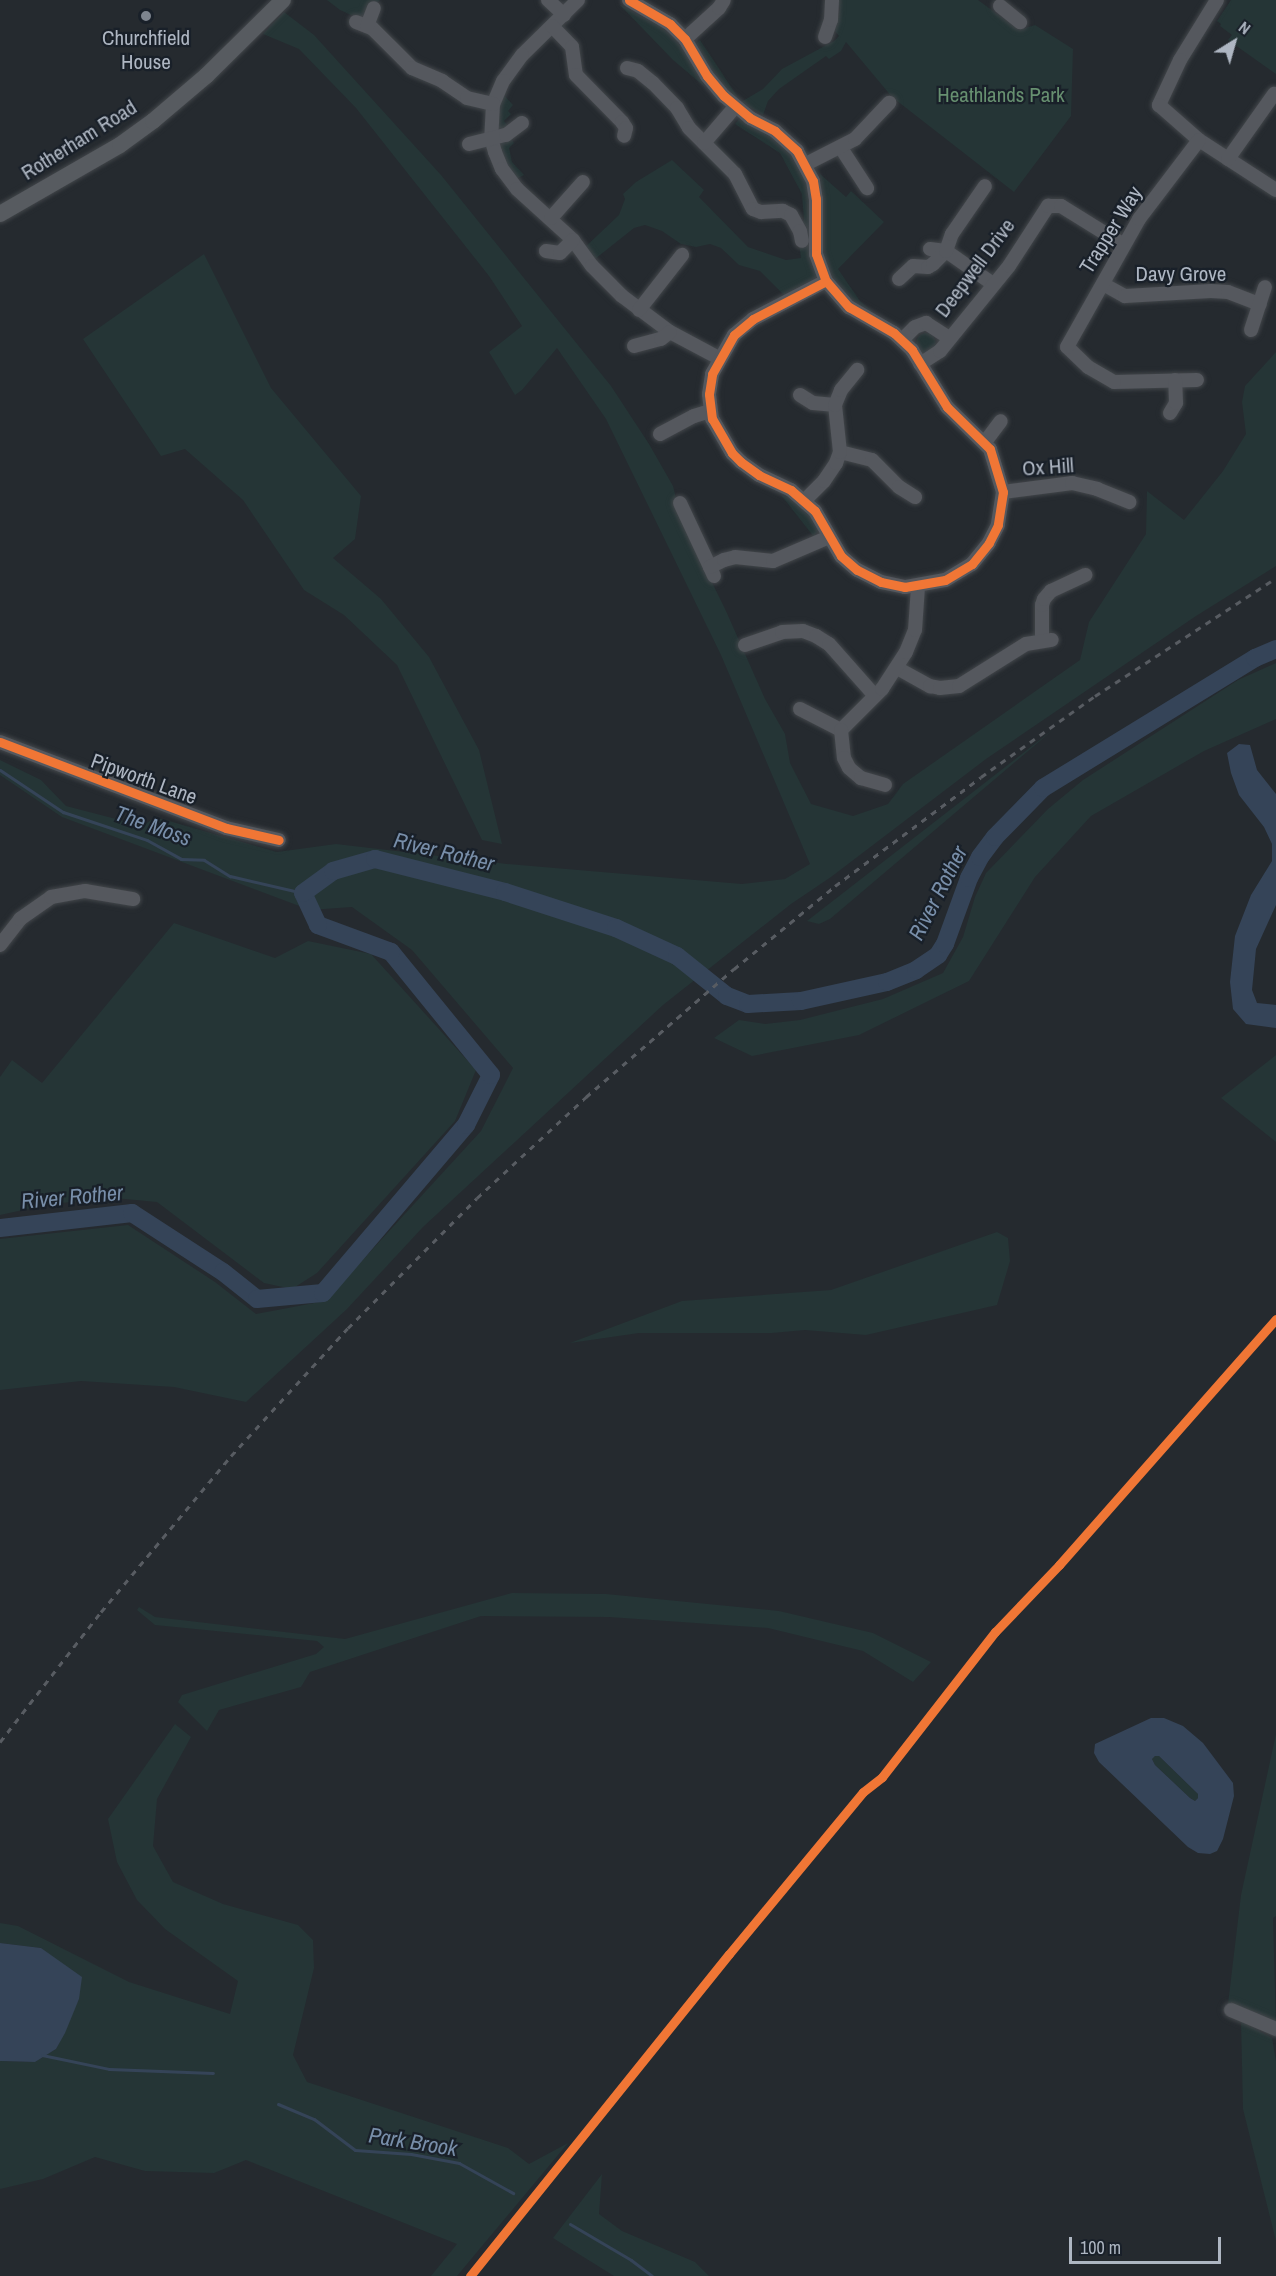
<!DOCTYPE html>
<style>
body{margin:0}
#map{position:relative;width:1276px;height:2276px;overflow:hidden;background:#252a2f;font-family:"Archivo Narrow",sans-serif}
div>[style]{position:absolute}
.green>*{inset:0;background:#253536}
.round{border-radius:50%}
.water>*{inset:0;background:#354458}
.stream>*{height:3px;margin:-1.5px;padding:0 1.5px;transform-origin:1.5px;border-radius:1.5px;background:#354458}
.river>*{height:18px;margin:-9px;padding:0 9px;transform-origin:9px;border-radius:9px;background:#354458}
.roads{filter:drop-shadow(0 0 2px #42464a) drop-shadow(0 0 2px #42464a)}
.minor>*{height:14px;margin:-7px;padding:0 7px;transform-origin:7px;border-radius:7px;background:#55585e}
.major>*{height:16px;margin:-8px;padding:0 8px;transform-origin:8px;border-radius:8px;background:#575b60}
.rail>*{height:3px;margin-top:-1.5px;transform-origin:0;background:repeating-linear-gradient(90deg,#585c62 0 6px,transparent 0 12px)}
.cycleway>*{height:9px;margin:-4.5px;padding:0 4.5px;transform-origin:4.5px;border-radius:4.5px;background:#f07635}
.dots>*{width:16px;height:16px;translate:-50% -50%;box-sizing:border-box;border:3px solid #192029;border-radius:50%}
span{translate:-50% -50%;white-space:nowrap;text-align:center;line-height:1.15;-webkit-text-stroke:4.5px #192029;paint-order:stroke}
.poi-label{font-size:21px;color:#aeb6c2}
.park-label{font-size:21px;color:#679070}
.street-label{font-size:21px;color:#aeb6c2}
.water-label{font-size:22px;color:#788ea9;font-style:italic}
.north{position:absolute;left:1204px;top:12px;width:60px;height:60px;-webkit-text-stroke:4px #192029;paint-order:stroke;rotate:37deg;font-size:16px;font-weight:700;line-height:24px;text-align:center;color:#aeb6c2}
.north::after{content:'';display:block;margin:auto;width:21px;height:27px;background:#aeb6c2;clip-path:polygon(50% 0,100% 100%,50% 72%,0 100%)}
.scale{position:absolute;left:1069px;top:2237px;width:152px;height:27px;box-sizing:border-box;border:3px solid #aeb6c2;border-top:0;padding-left:8px;font-size:18px;line-height:21px;white-space:nowrap;color:#aeb6c2;-webkit-text-stroke:4px #192029;paint-order:stroke}
</style>
<div id="map">
<div class="green">
<i style="clip-path:polygon(327px 0,380px 0,360px 19px,340px 10px)"></i>
<i style="clip-path:polygon(838px 0,978px 0,1019px 30px,1035px 25px,1073px 49px,1071px 116px,1014px 192px,892px 97px,846px 42px,841px 51px,829px 59px,826px 56px,779px 89px,768px 101px,763px 115px,741px 102px,763px 89px,782px 69px,834px 41px,839px 36px,835px 31px,840px 9px)"></i>
<i style="clip-path:polygon(1231px 0,1276px 0,1276px 74px,1228px 40px,1232px 35px,1220px 26px,1221px 24px,1217px 21px)"></i>
<i style="clip-path:polygon(619px 4px,661px 27px,673px 37px,683px 49px,705px 87px,673px 60px)"></i>
<i style="clip-path:polygon(284px 12px,314px 35px,441px 175px,611px 386px,649px 444px,673px 486px,682px 521px,726px 611px,765px 699px,785px 734px,790px 763px,811px 804px,853px 816px,888px 804px,903px 784px,1080px 660px,1089px 622px,1146px 534px,1147px 491px,1184px 520px,1223px 471px,1246px 434px,1242px 402px,1245px 386px,1276px 352px,1276px 566px,1196px 616px,986px 759px,831px 877px,791px 904px,663px 1005px,423px 1227px,347px 1309px,246px 1402px,174px 1387px,81px 1381px,0 1390px,0 1239px,128px 1225px,215px 1282px,256px 1314px,325px 1301px,481px 1131px,513px 1068px,412px 950px,352px 907px,310px 910px,62px 817px,0 775px,0 760px,41px 780px,66px 806px,143px 826px,155px 817px,277px 852px,336px 844px,507px 864px,742px 884px,785px 879px,810px 864px,721px 655px,606px 419px,557px 348px,522px 390px,515px 395px,489px 352px,522px 326px,489px 276px,356px 108px,299px 49px,263px 34px)"></i>
<i style="clip-path:polygon(700px 40px,739px 99px,735px 102px,712px 73px,696px 44px)"></i>
<i style="clip-path:polygon(503px 94px,513px 105px,508px 111px,511px 114px,504px 121px,507px 125px,504px 128px,514px 143px,509px 148px,512px 162px,524px 175px,514px 180px,499px 145px,497px 114px)"></i>
<i style="clip-path:polygon(744px 113px,797px 151px,816px 215px,826px 281px,790px 301px,760px 271px,739px 265px,721px 248px,710px 244px,696px 247px,681px 244px,662px 231px,645px 225px,634px 228px,590px 263px,581px 251px,619px 215px,625px 199px,623px 194px,636px 182px,672px 160px,704px 190px,699px 197px,748px 247px,786px 260px,801px 258px,797px 227px,804px 220px,802px 194px,780px 153px,735px 124px)"></i>
<i style="clip-path:polygon(820px 174px,846px 197px,851px 191px,884px 222px,838px 269px,860px 301px,872px 311px,870px 314px,860px 309px,831px 279px,823px 259px)"></i>
<i style="clip-path:polygon(204px 254px,271px 388px,361px 496px,355px 539px,333px 558px,381px 599px,429px 657px,479px 750px,502px 844px,482px 840px,397px 665px,344px 615px,304px 590px,243px 500px,185px 449px,161px 456px,83px 339px)"></i>
<i class="round" style="left:916px;top:333px;width:20px;height:20px"></i>
<i style="clip-path:polygon(781px 495px,790px 498px,811px 515px,819px 529px,814px 537px)"></i>
<i style="clip-path:polygon(1276px 663px,1276px 719px,1204px 751px,1091px 816px,1035px 877px,969px 981px,859px 1035px,752px 1056px,714px 1038px,739px 1020px,765px 1024px,800px 1020px,883px 999px,943px 973px,963px 937px,975px 897px,986px 873px,1048px 809px,1083px 780px,1238px 680px)"></i>
<i style="clip-path:polygon(1054px 729px,830px 919px,819px 924px,807px 921px)"></i>
<i style="clip-path:polygon(174px 923px,275px 958px,308px 941px,371px 954px,476px 1070px,455px 1121px,317px 1273px,292px 1289px,264px 1283px,157px 1202px,115px 1198px,50px 1204px,0 1215px,0 1077px,12px 1060px,42px 1083px)"></i>
<i style="clip-path:polygon(1276px 1055px,1276px 1142px,1221px 1098px)"></i>
<i style="clip-path:polygon(997px 1232px,1008px 1238px,1010px 1261px,997px 1305px,866px 1335px,805px 1330px,772px 1333px,639px 1333px,570px 1343px,682px 1301px,831px 1290px)"></i>
<i style="clip-path:polygon(512px 1593px,606px 1594px,779px 1611px,873px 1633px,931px 1662px,913px 1682px,863px 1651px,768px 1628px,609px 1617px,481px 1616px,310px 1672px,301px 1687px,219px 1710px,207px 1731px,178px 1702px,182px 1695px,316px 1654px,324px 1647px,317px 1641px,155px 1625px,137px 1610px,139px 1607px,155px 1617px,345px 1639px)"></i>
<i style="clip-path:polygon(175px 1724px,191px 1737px,157px 1799px,153px 1846px,173px 1882px,223px 1904px,298px 1925px,313px 1940px,314px 1968px,293px 2055px,307px 2082px,508px 2148px,529px 2164px,568px 2143px,457px 2276px,431px 2276px,457px 2244px,246px 2160px,214px 2173px,145px 2171px,95px 2157px,43px 2179px,0 2189px,0 2061px,35px 2062px,56px 2049px,79px 1999px,41px 1948px,0 1943px,0 1923px,18px 1926px,129px 1982px,230px 2014px,238px 1981px,165px 1929px,137px 1900px,117px 1862px,108px 1819px)"></i>
<i style="clip-path:polygon(1276px 1734px,1276px 1916px,1273px 1918px,1276px 2025px,1228px 2004px,1241px 1895px)"></i>
<i style="clip-path:polygon(1155px 1756px,1159px 1756px,1198px 1794px,1198px 1798px,1195px 1801px,1190px 1798px,1155px 1765px,1152px 1759px)"></i>
<i style="clip-path:polygon(1241px 2021px,1272px 2038px,1276px 2061px,1276px 2241px,1243px 2109px)"></i>
<i style="clip-path:polygon(602px 2174px,599px 2214px,622px 2231px,695px 2262px,709px 2276px,614px 2276px,553px 2238px)"></i>
</div>
<div class="water">
<i style="clip-path:polygon(1239px 744px,1250px 745px,1257px 770px,1276px 794px,1276px 905px,1256px 949px,1252px 990px,1257px 1003px,1276px 1005px,1276px 1028px,1246px 1024px,1233px 1009px,1230px 982px,1235px 936px,1251px 895px,1272px 861px,1272px 844px,1264px 827px,1239px 795px,1231px 773px,1227px 753px)"></i>
<i style="clip-path:polygon(evenodd,1151px 1718px,1164px 1718px,1183px 1726px,1203px 1743px,1233px 1783px,1234px 1796px,1223px 1839px,1217px 1851px,1210px 1854px,1198px 1853px,1188px 1847px,1099px 1762px,1094px 1753px,1095px 1744px,1151px 1718px,1155px 1756px,1159px 1756px,1198px 1794px,1198px 1798px,1195px 1801px,1190px 1798px,1155px 1765px,1152px 1759px,1155px 1756px)"></i>
<i style="clip-path:polygon(0 1943px,41px 1948px,82px 1977px,79px 1999px,65px 2033px,56px 2049px,35px 2062px,0 2061px)"></i>
</div>
<div class="stream">
<i style="left:0;top:770px;width:76px;rotate:33.7deg"></i>
<i style="left:63px;top:812px;width:89px;rotate:18.4deg"></i>
<i style="left:147px;top:840px;width:39px;rotate:29deg"></i>
<i style="left:181px;top:859px;width:23px;rotate:2deg"></i>
<i style="left:204px;top:860px;width:31px;rotate:32deg"></i>
<i style="left:230px;top:876px;width:75px;rotate:13.1deg"></i>
<i style="left:42px;top:2055px;width:68px;rotate:11.8deg"></i>
<i style="left:109px;top:2069px;width:104px;rotate:2.2deg"></i>
<i style="left:278px;top:2104px;width:39px;rotate:23deg"></i>
<i style="left:314px;top:2119px;width:51px;rotate:37.1deg"></i>
<i style="left:355px;top:2150px;width:56px;rotate:4.1deg"></i>
<i style="left:411px;top:2154px;width:49px;rotate:10.6deg"></i>
<i style="left:459px;top:2163px;width:62px;rotate:29.1deg"></i>
<i style="left:570px;top:2224px;width:71px;rotate:30.5deg"></i>
<i style="left:631px;top:2260px;width:26px;rotate:37deg"></i>
</div>
<div class="river">
<i style="left:0;top:1228px;width:133px;rotate:-6.5deg"></i>
<i style="left:132px;top:1213px;width:108px;rotate:33deg"></i>
<i style="left:223px;top:1272px;width:43px;rotate:38.5deg"></i>
<i style="left:257px;top:1299px;width:66px;rotate:-5.2deg"></i>
<i style="left:323px;top:1293px;width:221px;rotate:-49.6deg"></i>
<i style="left:466px;top:1125px;width:56px;rotate:-63.4deg"></i>
<i style="left:491px;top:1075px;width:159px;rotate:-129.1deg"></i>
<i style="left:391px;top:952px;width:78px;rotate:-159.7deg"></i>
<i style="left:318px;top:925px;width:35px;rotate:-115deg"></i>
<i style="left:303px;top:893px;width:37px;rotate:-36deg"></i>
<i style="left:333px;top:871px;width:44px;rotate:-15.9deg"></i>
<i style="left:375px;top:859px;width:134px;rotate:14.2deg"></i>
<i style="left:505px;top:892px;width:117px;rotate:18deg"></i>
<i style="left:616px;top:928px;width:67px;rotate:24.7deg"></i>
<i style="left:677px;top:956px;width:64px;rotate:38.7deg"></i>
<i style="left:727px;top:996px;width:22px;rotate:21deg"></i>
<i style="left:748px;top:1004px;width:53px;rotate:-3.2deg"></i>
<i style="left:801px;top:1001px;width:88px;rotate:-12.5deg"></i>
<i style="left:887px;top:982px;width:31px;rotate:-22deg"></i>
<i style="left:916px;top:970px;width:27px;rotate:-34deg"></i>
<i style="left:938px;top:955px;width:13px;rotate:-58deg"></i>
<i style="left:945px;top:944px;width:70px;rotate:-70deg"></i>
<i style="left:969px;top:878px;width:24px;rotate:-62deg"></i>
<i style="left:980px;top:857px;width:25px;rotate:-53deg"></i>
<i style="left:995px;top:837px;width:69px;rotate:-45.6deg"></i>
<i style="left:1043px;top:788px;width:249px;rotate:-31.5deg"></i>
<i style="left:1255px;top:658px;width:23px;rotate:-23deg"></i>
</div>
<div class="roads">
<div class="minor">
<i style="left:548px;top:0;width:22px;rotate:43deg"></i>
<i style="left:578px;top:0;width:78px;rotate:135.5deg"></i>
<i style="left:522px;top:55px;width:32px;rotate:126deg"></i>
<i style="left:503px;top:81px;width:25px;rotate:113deg"></i>
<i style="left:493px;top:104px;width:34px;rotate:93deg"></i>
<i style="left:491px;top:138px;width:15px;rotate:74deg"></i>
<i style="left:495px;top:152px;width:18px;rotate:68deg"></i>
<i style="left:502px;top:169px;width:25px;rotate:53deg"></i>
<i style="left:517px;top:189px;width:76px;rotate:42.3deg"></i>
<i style="left:573px;top:240px;width:32px;rotate:54deg"></i>
<i style="left:592px;top:266px;width:42px;rotate:45deg"></i>
<i style="left:622px;top:296px;width:60px;rotate:36.9deg"></i>
<i style="left:670px;top:332px;width:55px;rotate:28deg"></i>
<i style="left:629px;top:0;width:48px;rotate:30.3deg"></i>
<i style="left:670px;top:24px;width:21px;rotate:45deg"></i>
<i style="left:685px;top:39px;width:43px;rotate:59.3deg"></i>
<i style="left:707px;top:76px;width:26px;rotate:50deg"></i>
<i style="left:724px;top:96px;width:34px;rotate:40deg"></i>
<i style="left:750px;top:118px;width:28px;rotate:27deg"></i>
<i style="left:775px;top:131px;width:30px;rotate:42deg"></i>
<i style="left:797px;top:151px;width:34px;rotate:62deg"></i>
<i style="left:813px;top:181px;width:18px;rotate:81deg"></i>
<i style="left:816px;top:199px;width:55px;rotate:90deg"></i>
<i style="left:816px;top:254px;width:29px;rotate:70deg"></i>
<i style="left:826px;top:281px;width:35px;rotate:49deg"></i>
<i style="left:849px;top:307px;width:52px;rotate:30deg"></i>
<i style="left:894px;top:333px;width:25px;rotate:43deg"></i>
<i style="left:912px;top:350px;width:67px;rotate:58.4deg"></i>
<i style="left:947px;top:407px;width:60px;rotate:44.3deg"></i>
<i style="left:990px;top:449px;width:45px;rotate:73.2deg"></i>
<i style="left:1003px;top:492px;width:33px;rotate:99deg"></i>
<i style="left:998px;top:525px;width:20px;rotate:117deg"></i>
<i style="left:989px;top:543px;width:27px;rotate:129deg"></i>
<i style="left:972px;top:564px;width:31px;rotate:149deg"></i>
<i style="left:945px;top:580px;width:41px;rotate:170.1deg"></i>
<i style="left:905px;top:587px;width:25px;rotate:-168deg"></i>
<i style="left:881px;top:582px;width:27px;rotate:-153deg"></i>
<i style="left:857px;top:570px;width:21px;rotate:-139deg"></i>
<i style="left:841px;top:556px;width:52px;rotate:-120deg"></i>
<i style="left:815px;top:511px;width:32px;rotate:-139deg"></i>
<i style="left:791px;top:490px;width:35px;rotate:-155deg"></i>
<i style="left:759px;top:475px;width:22px;rotate:-144deg"></i>
<i style="left:741px;top:462px;width:13px;rotate:-135deg"></i>
<i style="left:732px;top:453px;width:39px;rotate:-120deg"></i>
<i style="left:712px;top:419px;width:25px;rotate:-97deg"></i>
<i style="left:709px;top:394px;width:20px;rotate:-81deg"></i>
<i style="left:712px;top:374px;width:45px;rotate:-60.6deg"></i>
<i style="left:734px;top:335px;width:25px;rotate:-40deg"></i>
<i style="left:753px;top:319px;width:82px;rotate:-27.5deg"></i>
<i style="left:1217px;top:0;width:70px;rotate:121.7deg"></i>
<i style="left:1180px;top:60px;width:50px;rotate:115deg"></i>
<i style="left:1159px;top:105px;width:53px;rotate:41.2deg"></i>
<i style="left:1199px;top:140px;width:92px;rotate:33deg"></i>
<i style="left:1000px;top:6px;width:26px;rotate:39deg"></i>
<i style="left:356px;top:22px;width:17px;rotate:21deg"></i>
<i style="left:372px;top:28px;width:57px;rotate:45deg"></i>
<i style="left:412px;top:68px;width:33px;rotate:23deg"></i>
<i style="left:442px;top:81px;width:30px;rotate:34deg"></i>
<i style="left:467px;top:98px;width:27px;rotate:13deg"></i>
<i style="left:367px;top:26px;width:19px;rotate:-69deg"></i>
<i style="left:552px;top:26px;width:29px;rotate:46deg"></i>
<i style="left:572px;top:47px;width:28px;rotate:82deg"></i>
<i style="left:576px;top:75px;width:66px;rotate:45.6deg"></i>
<i style="left:622px;top:122px;width:7px;rotate:56deg"></i>
<i style="left:626px;top:128px;width:8px;rotate:104deg"></i>
<i style="left:825px;top:37px;width:18px;rotate:-71deg"></i>
<i style="left:831px;top:20px;width:20px;rotate:-87deg"></i>
<i style="left:685px;top:39px;width:46px;rotate:-42.4deg"></i>
<i style="left:719px;top:8px;width:9px;rotate:-58deg"></i>
<i style="left:627px;top:68px;width:11px;rotate:15deg"></i>
<i style="left:638px;top:71px;width:19px;rotate:39deg"></i>
<i style="left:653px;top:83px;width:35px;rotate:46deg"></i>
<i style="left:677px;top:108px;width:23px;rotate:59deg"></i>
<i style="left:689px;top:128px;width:65px;rotate:45deg"></i>
<i style="left:735px;top:174px;width:39px;rotate:63deg"></i>
<i style="left:753px;top:209px;width:9px;rotate:21deg"></i>
<i style="left:761px;top:212px;width:22px;rotate:-3deg"></i>
<i style="left:783px;top:211px;width:9px;rotate:27deg"></i>
<i style="left:791px;top:215px;width:18px;rotate:61deg"></i>
<i style="left:800px;top:231px;width:10px;rotate:79deg"></i>
<i style="left:704px;top:143px;width:48px;rotate:-49.3deg"></i>
<i style="left:469px;top:144px;width:38px;rotate:-14deg"></i>
<i style="left:506px;top:135px;width:20px;rotate:-37deg"></i>
<i style="left:841px;top:148px;width:48px;rotate:57deg"></i>
<i style="left:1228px;top:159px;width:80px;rotate:-54.7deg"></i>
<i style="left:806px;top:164px;width:55px;rotate:-27deg"></i>
<i style="left:855px;top:139px;width:50px;rotate:-46.6deg"></i>
<i style="left:551px;top:218px;width:48px;rotate:-48.4deg"></i>
<i style="left:930px;top:249px;width:16px;rotate:7deg"></i>
<i style="left:946px;top:251px;width:57px;rotate:35.1deg"></i>
<i style="left:546px;top:251px;width:14px;rotate:8deg"></i>
<i style="left:560px;top:253px;width:18px;rotate:-45deg"></i>
<i style="left:899px;top:279px;width:19px;rotate:-43deg"></i>
<i style="left:913px;top:266px;width:15px;rotate:4deg"></i>
<i style="left:928px;top:267px;width:6px;rotate:-31deg"></i>
<i style="left:933px;top:264px;width:18px;rotate:-45deg"></i>
<i style="left:946px;top:251px;width:18px;rotate:-71deg"></i>
<i style="left:952px;top:234px;width:58px;rotate:-55.5deg"></i>
<i style="left:1103px;top:284px;width:25px;rotate:29deg"></i>
<i style="left:1125px;top:296px;width:86px;rotate:-3.3deg"></i>
<i style="left:1211px;top:291px;width:17px;rotate:3deg"></i>
<i style="left:1228px;top:292px;width:34px;rotate:21deg"></i>
<i style="left:639px;top:310px;width:70px;rotate:-52deg"></i>
<i style="left:1251px;top:330px;width:45px;rotate:-72deg"></i>
<i style="left:902px;top:340px;width:18px;rotate:-45deg"></i>
<i style="left:915px;top:327px;width:12px;rotate:-20deg"></i>
<i style="left:926px;top:323px;width:27px;rotate:33deg"></i>
<i style="left:634px;top:346px;width:28px;rotate:-15deg"></i>
<i style="left:661px;top:339px;width:11px;rotate:-38deg"></i>
<i style="left:920px;top:364px;width:24px;rotate:-33deg"></i>
<i style="left:940px;top:351px;width:109px;rotate:-50.9deg"></i>
<i style="left:1009px;top:266px;width:72px;rotate:-57deg"></i>
<i style="left:1048px;top:206px;width:13px"></i>
<i style="left:1061px;top:206px;width:74px;rotate:31.8deg"></i>
<i style="left:1197px;top:380px;width:83px;rotate:178.6deg"></i>
<i style="left:1114px;top:382px;width:30px;rotate:-150deg"></i>
<i style="left:1088px;top:367px;width:29px;rotate:-136deg"></i>
<i style="left:1067px;top:347px;width:147px;rotate:-60.6deg"></i>
<i style="left:1139px;top:219px;width:99px;rotate:-52.8deg"></i>
<i style="left:800px;top:395px;width:15px;rotate:32deg"></i>
<i style="left:813px;top:403px;width:22px;rotate:5deg"></i>
<i style="left:1170px;top:413px;width:12px;rotate:-59deg"></i>
<i style="left:1176px;top:403px;width:23px;rotate:-92deg"></i>
<i style="left:660px;top:434px;width:38px;rotate:-28deg"></i>
<i style="left:694px;top:416px;width:17px;rotate:-17deg"></i>
<i style="left:985px;top:442px;width:26px;rotate:-53deg"></i>
<i style="left:840px;top:452px;width:33px;rotate:14deg"></i>
<i style="left:872px;top:460px;width:38px;rotate:45deg"></i>
<i style="left:899px;top:487px;width:19px;rotate:32deg"></i>
<i style="left:1003px;top:492px;width:70px;rotate:-7.4deg"></i>
<i style="left:1072px;top:483px;width:26px;rotate:13deg"></i>
<i style="left:1097px;top:489px;width:35px;rotate:22deg"></i>
<i style="left:804px;top:501px;width:28px;rotate:-45deg"></i>
<i style="left:824px;top:481px;width:22px;rotate:-56deg"></i>
<i style="left:836px;top:463px;width:12px;rotate:-70deg"></i>
<i style="left:840px;top:452px;width:47px;rotate:-96.1deg"></i>
<i style="left:835px;top:405px;width:16px;rotate:-68deg"></i>
<i style="left:841px;top:390px;width:26px;rotate:-51deg"></i>
<i style="left:680px;top:503px;width:71px;rotate:64.9deg"></i>
<i style="left:714px;top:576px;width:10px;rotate:-114deg"></i>
<i style="left:710px;top:567px;width:16px;rotate:-27deg"></i>
<i style="left:724px;top:560px;width:11px;rotate:-15deg"></i>
<i style="left:735px;top:557px;width:38px;rotate:6deg"></i>
<i style="left:773px;top:561px;width:61px;rotate:-23.2deg"></i>
<i style="left:1042px;top:640px;width:35px;rotate:-90deg"></i>
<i style="left:1042px;top:605px;width:6px;rotate:-72deg"></i>
<i style="left:1044px;top:599px;width:11px;rotate:-49deg"></i>
<i style="left:1051px;top:591px;width:38px;rotate:-25deg"></i>
<i style="left:745px;top:645px;width:39px;rotate:-19deg"></i>
<i style="left:782px;top:632px;width:21px;rotate:-3deg"></i>
<i style="left:803px;top:631px;width:14px;rotate:21deg"></i>
<i style="left:816px;top:636px;width:15px;rotate:32deg"></i>
<i style="left:829px;top:644px;width:69px;rotate:48.5deg"></i>
<i style="left:897px;top:668px;width:38px;rotate:29deg"></i>
<i style="left:930px;top:686px;width:10px;rotate:11deg"></i>
<i style="left:940px;top:688px;width:19px;rotate:-6deg"></i>
<i style="left:959px;top:686px;width:79px;rotate:-32.1deg"></i>
<i style="left:1026px;top:644px;width:26px;rotate:-9deg"></i>
<i style="left:800px;top:709px;width:46px;rotate:27.1deg"></i>
<i style="left:841px;top:730px;width:58px;rotate:-45deg"></i>
<i style="left:882px;top:689px;width:44px;rotate:-57deg"></i>
<i style="left:906px;top:652px;width:24px;rotate:-68deg"></i>
<i style="left:915px;top:630px;width:43px;rotate:-86deg"></i>
<i style="left:841px;top:730px;width:28px;rotate:84deg"></i>
<i style="left:844px;top:758px;width:11px;rotate:63deg"></i>
<i style="left:849px;top:768px;width:16px;rotate:40deg"></i>
<i style="left:861px;top:778px;width:25px;rotate:16deg"></i>
<i style="left:0;top:742px;width:242px;rotate:20.8deg"></i>
<i style="left:226px;top:828px;width:54px;rotate:12.8deg"></i>
<i style="left:0;top:945px;width:33px;rotate:-52deg"></i>
<i style="left:20px;top:919px;width:38px;rotate:-35deg"></i>
<i style="left:51px;top:897px;width:35px;rotate:-10deg"></i>
<i style="left:85px;top:891px;width:49px;rotate:9.5deg"></i>
<i style="left:1231px;top:2010px;width:49px;rotate:22.9deg"></i>
</div>
<div class="major">
<i style="left:0;top:214px;width:138px;rotate:-29.9deg"></i>
<i style="left:120px;top:145px;width:41px;rotate:-36deg"></i>
<i style="left:153px;top:121px;width:70px;rotate:-40.3deg"></i>
<i style="left:206px;top:76px;width:108px;rotate:-44.6deg"></i>
</div>
</div>
<div class="rail">
<i style="left:0;top:1742px;width:165px;rotate:-52.2deg"></i>
<i style="left:101px;top:1612px;width:203px;rotate:-50.2deg"></i>
<i style="left:231px;top:1456px;width:173px;rotate:-47.6deg"></i>
<i style="left:348px;top:1328px;width:183px;rotate:-45.2deg"></i>
<i style="left:477px;top:1198px;width:149px;rotate:-42.8deg"></i>
<i style="left:586px;top:1097px;width:196px;rotate:-40.9deg"></i>
<i style="left:734px;top:969px;width:131px;rotate:-39.4deg"></i>
<i style="left:835px;top:886px;width:182px;rotate:-36.7deg"></i>
<i style="left:981px;top:777px;width:140px;rotate:-35.4deg"></i>
<i style="left:1095px;top:696px;width:216px;rotate:-33.1deg"></i>
</div>
<div class="cycleway">
<i style="left:629px;top:0;width:48px;rotate:30.3deg"></i>
<i style="left:670px;top:24px;width:21px;rotate:45deg"></i>
<i style="left:685px;top:39px;width:43px;rotate:59.3deg"></i>
<i style="left:707px;top:76px;width:26px;rotate:50deg"></i>
<i style="left:724px;top:96px;width:34px;rotate:40deg"></i>
<i style="left:750px;top:118px;width:28px;rotate:27deg"></i>
<i style="left:775px;top:131px;width:30px;rotate:42deg"></i>
<i style="left:797px;top:151px;width:34px;rotate:62deg"></i>
<i style="left:813px;top:181px;width:18px;rotate:81deg"></i>
<i style="left:816px;top:199px;width:55px;rotate:90deg"></i>
<i style="left:816px;top:254px;width:29px;rotate:70deg"></i>
<i style="left:826px;top:281px;width:35px;rotate:49deg"></i>
<i style="left:849px;top:307px;width:52px;rotate:30deg"></i>
<i style="left:894px;top:333px;width:25px;rotate:43deg"></i>
<i style="left:912px;top:350px;width:67px;rotate:58.4deg"></i>
<i style="left:947px;top:407px;width:60px;rotate:44.3deg"></i>
<i style="left:990px;top:449px;width:45px;rotate:73.2deg"></i>
<i style="left:1003px;top:492px;width:33px;rotate:99deg"></i>
<i style="left:998px;top:525px;width:20px;rotate:117deg"></i>
<i style="left:989px;top:543px;width:27px;rotate:129deg"></i>
<i style="left:972px;top:564px;width:31px;rotate:149deg"></i>
<i style="left:945px;top:580px;width:41px;rotate:170.1deg"></i>
<i style="left:905px;top:587px;width:25px;rotate:-168deg"></i>
<i style="left:881px;top:582px;width:27px;rotate:-153deg"></i>
<i style="left:857px;top:570px;width:21px;rotate:-139deg"></i>
<i style="left:841px;top:556px;width:52px;rotate:-120deg"></i>
<i style="left:815px;top:511px;width:32px;rotate:-139deg"></i>
<i style="left:791px;top:490px;width:35px;rotate:-155deg"></i>
<i style="left:759px;top:475px;width:22px;rotate:-144deg"></i>
<i style="left:741px;top:462px;width:13px;rotate:-135deg"></i>
<i style="left:732px;top:453px;width:39px;rotate:-120deg"></i>
<i style="left:712px;top:419px;width:25px;rotate:-97deg"></i>
<i style="left:709px;top:394px;width:20px;rotate:-81deg"></i>
<i style="left:712px;top:374px;width:45px;rotate:-60.6deg"></i>
<i style="left:734px;top:335px;width:25px;rotate:-40deg"></i>
<i style="left:753px;top:319px;width:82px;rotate:-27.5deg"></i>
<i style="left:0;top:742px;width:242px;rotate:20.8deg"></i>
<i style="left:226px;top:828px;width:54px;rotate:12.8deg"></i>
<i style="left:470px;top:2276px;width:413px;rotate:-51.2deg"></i>
<i style="left:729px;top:1954px;width:210px;rotate:-50.4deg"></i>
<i style="left:863px;top:1792px;width:24px;rotate:-38deg"></i>
<i style="left:882px;top:1777px;width:184px;rotate:-52.1deg"></i>
<i style="left:995px;top:1632px;width:93px;rotate:-46.3deg"></i>
<i style="left:1059px;top:1565px;width:328px;rotate:-48.6deg"></i>
</div>
<div class="dots">
<i style="left:146px;top:16px;background:#7e858f"></i>
</div>
<div class="poi-label">
<span style="left:146px;top:50px">Churchfield<br>House</span>
</div>
<div class="park-label">
<span style="left:1001px;top:95px">Heathlands Park</span>
</div>
<div class="street-label">
<span style="left:79px;top:140px;rotate:-32deg">Rotherham Road</span>
<span style="left:1111px;top:230px;rotate:-58deg">Trapper Way</span>
<span style="left:975px;top:268px;rotate:-53deg">Deepwell Drive</span>
<span style="left:1181px;top:274px">Davy Grove</span>
<span style="left:1048px;top:467px;rotate:-4deg">Ox Hill</span>
<span style="left:144px;top:779px;rotate:20deg">Pipworth Lane</span>
</div>
<div class="water-label">
<span style="left:153px;top:826px;rotate:20deg">The Moss</span>
<span style="left:444px;top:852px;rotate:14deg">River Rother</span>
<span style="left:938px;top:893px;rotate:-63deg">River Rother</span>
<span style="left:72px;top:1197px;rotate:-5deg">River Rother</span>
<span style="left:413px;top:2142px;rotate:9deg">Park Brook</span>
</div>
<div class="north">N</div>
<div class="scale">100 m</div>
</div>
